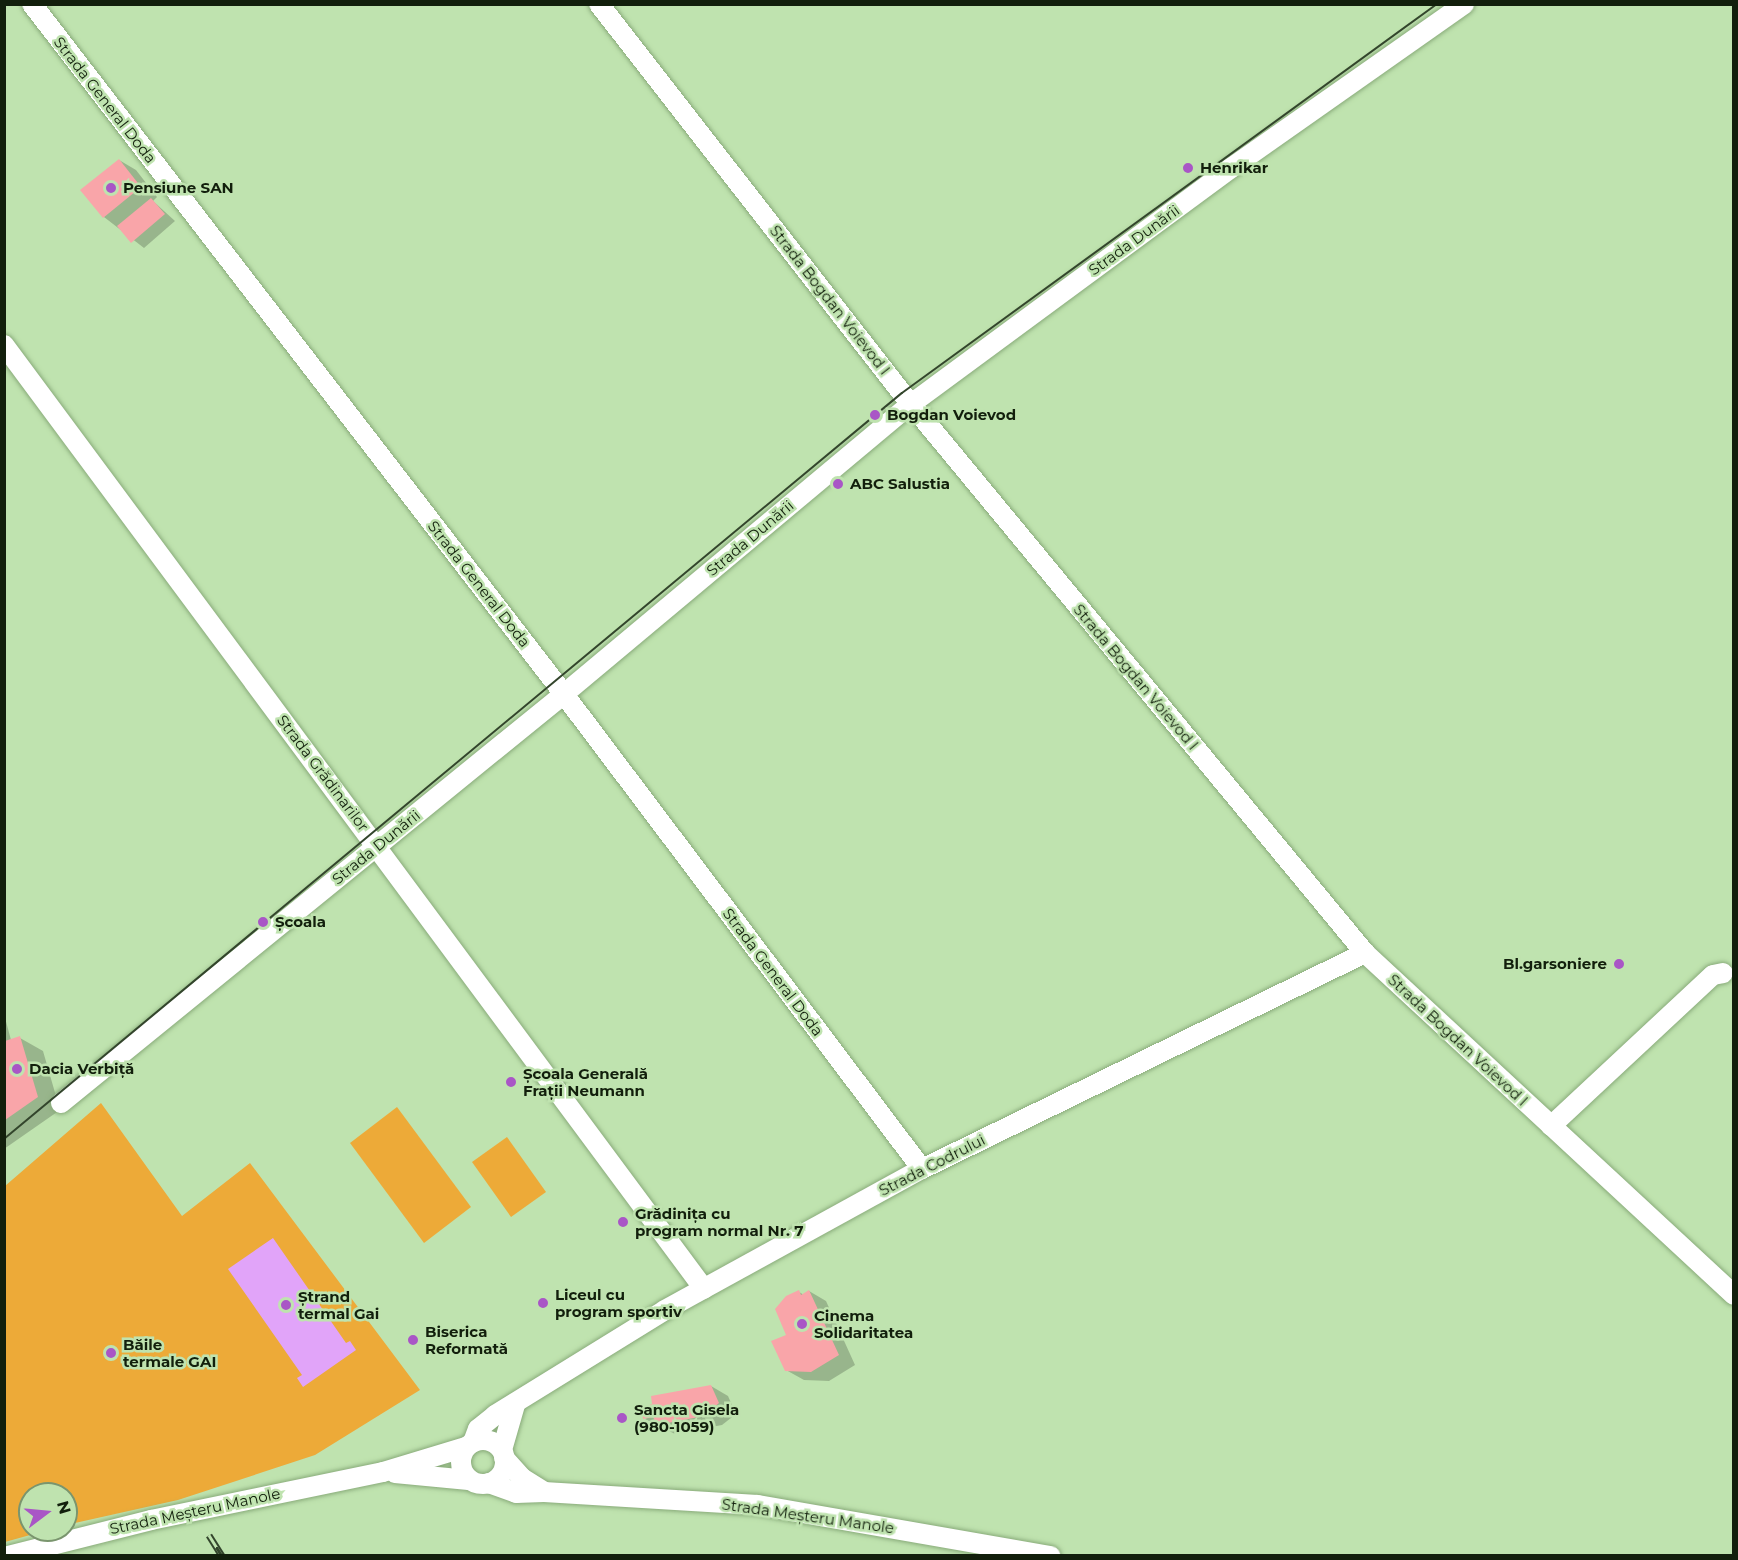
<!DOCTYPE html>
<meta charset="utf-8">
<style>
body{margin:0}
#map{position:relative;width:1738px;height:1560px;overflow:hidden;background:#bfe3af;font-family:Montserrat,sans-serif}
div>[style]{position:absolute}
.green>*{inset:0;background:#edaa38}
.water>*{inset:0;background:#e1a4f9}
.shadow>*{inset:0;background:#0003}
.building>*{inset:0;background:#f9a5a9}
.roads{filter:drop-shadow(0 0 2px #89ab7a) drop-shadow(0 0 2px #89ab7a)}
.street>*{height:20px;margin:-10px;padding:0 10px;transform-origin:10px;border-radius:10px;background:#fff}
.street>.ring{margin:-10px;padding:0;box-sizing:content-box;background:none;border:20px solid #fff;border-radius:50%}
.tram>*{height:1.5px;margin:-0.75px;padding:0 0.75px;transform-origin:0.75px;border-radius:0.75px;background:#33452c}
.rail>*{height:7px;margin-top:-3.5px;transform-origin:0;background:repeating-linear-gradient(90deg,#bfe3af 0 14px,#33452c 0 28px);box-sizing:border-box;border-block:2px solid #33452c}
.dots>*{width:16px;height:16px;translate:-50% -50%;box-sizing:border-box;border:3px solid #bfe3af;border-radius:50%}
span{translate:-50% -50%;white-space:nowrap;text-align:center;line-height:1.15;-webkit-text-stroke:5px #bfe3af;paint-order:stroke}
.street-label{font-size:15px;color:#121f0c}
.poi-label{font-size:15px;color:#121f0c;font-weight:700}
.left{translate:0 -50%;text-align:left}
.right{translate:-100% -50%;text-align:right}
.frame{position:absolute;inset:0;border:6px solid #121f0c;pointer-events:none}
.north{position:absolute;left:18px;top:1482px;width:60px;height:60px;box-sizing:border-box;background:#bfe3af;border:2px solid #7a956e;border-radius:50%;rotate:74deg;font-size:16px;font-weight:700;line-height:24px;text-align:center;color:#121f0c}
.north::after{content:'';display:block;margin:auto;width:21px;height:27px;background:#a956c6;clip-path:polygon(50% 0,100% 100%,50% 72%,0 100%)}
</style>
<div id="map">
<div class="green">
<i style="clip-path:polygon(101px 1103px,182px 1216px,250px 1163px,420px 1390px,315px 1455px,178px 1500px,66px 1525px,66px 1494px,30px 1494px,30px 1530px,48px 1530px,5px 1542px,5px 1186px)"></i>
<i style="clip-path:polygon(397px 1107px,471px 1207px,424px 1243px,350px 1143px)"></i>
<i style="clip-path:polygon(507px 1137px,546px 1192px,511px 1217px,472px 1162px)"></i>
</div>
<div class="water">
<i style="clip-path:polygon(273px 1238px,346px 1343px,350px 1341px,356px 1350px,303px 1387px,297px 1378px,302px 1375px,228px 1269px)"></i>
</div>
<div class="shadow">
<i style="clip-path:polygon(119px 160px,136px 170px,157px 197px,153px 201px,175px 221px,144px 248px,104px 217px,82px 190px)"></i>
<i style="clip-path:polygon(4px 1014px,11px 1040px,20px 1038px,43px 1051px,60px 1110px,4px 1149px)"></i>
<i style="clip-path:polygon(809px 1291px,826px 1301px,855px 1365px,829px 1381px,804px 1380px,786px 1370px,787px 1335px,799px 1292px,804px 1295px)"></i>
<i style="clip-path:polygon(711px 1386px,728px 1396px,736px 1414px,722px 1425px,675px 1434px,645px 1419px)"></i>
</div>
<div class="building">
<i style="clip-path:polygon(119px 159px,141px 187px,103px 218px,80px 190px)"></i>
<i style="clip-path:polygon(151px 198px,165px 214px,131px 243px,117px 226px)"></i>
<i style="clip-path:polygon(20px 1036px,38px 1097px,5px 1120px,5px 1041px)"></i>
<i style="clip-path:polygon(799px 1290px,801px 1295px,809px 1290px,839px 1355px,811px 1372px,785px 1371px,771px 1341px,786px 1335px,775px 1309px,786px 1296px)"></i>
<i style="clip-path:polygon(711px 1385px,719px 1403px,704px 1416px,657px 1425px,653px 1417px,643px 1419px,641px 1407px,652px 1404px,651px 1396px)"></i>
</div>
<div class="roads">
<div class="street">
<i style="left:32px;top:4px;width:855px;rotate:52.37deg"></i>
<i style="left:554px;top:681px;width:611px;rotate:52.98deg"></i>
<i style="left:599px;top:4px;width:493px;rotate:52.1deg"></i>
<i style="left:902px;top:393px;width:727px;rotate:50.42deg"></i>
<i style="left:1365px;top:953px;width:503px;rotate:42.83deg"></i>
<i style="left:4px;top:345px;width:1175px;rotate:53.44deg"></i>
<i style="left:61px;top:1103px;width:648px;rotate:-39.12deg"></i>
<i style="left:564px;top:694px;width:452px;rotate:-39.9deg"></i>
<i style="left:911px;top:404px;width:398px;rotate:-36.4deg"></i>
<i style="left:1231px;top:168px;width:285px;rotate:-35.1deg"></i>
<i style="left:1551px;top:1126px;width:221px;rotate:-43deg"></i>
<i style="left:1713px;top:975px;width:10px;rotate:-11deg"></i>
<i class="ring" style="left:461px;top:1440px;width:24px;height:24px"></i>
<i style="left:473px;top:1442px;width:14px;rotate:-69deg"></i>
<i style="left:478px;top:1429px;width:22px;rotate:-39deg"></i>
<i style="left:495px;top:1415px;width:200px;rotate:-31.7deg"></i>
<i style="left:665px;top:1310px;width:293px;rotate:-28.8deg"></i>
<i style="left:922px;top:1169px;width:493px;rotate:-26deg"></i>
<i style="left:502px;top:1450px;width:47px;rotate:-73.9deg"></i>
<i style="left:504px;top:1458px;width:27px;rotate:48deg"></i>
<i style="left:522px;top:1478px;width:26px;rotate:32deg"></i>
<i style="left:544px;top:1492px;width:214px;rotate:3.5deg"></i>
<i style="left:758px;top:1505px;width:297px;rotate:9.9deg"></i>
<i style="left:395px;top:1473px;width:74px;rotate:5.4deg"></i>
<i style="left:489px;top:1483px;width:29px;rotate:20deg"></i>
<i style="left:516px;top:1493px;width:28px;rotate:-2deg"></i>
<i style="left:8px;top:1556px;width:147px;rotate:-14.1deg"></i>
<i style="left:151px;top:1520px;width:237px;rotate:-11.7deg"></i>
<i style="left:383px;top:1472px;width:87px;rotate:-16.8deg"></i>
</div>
</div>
<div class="tram">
<i style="left:4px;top:1139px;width:1167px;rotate:-39.72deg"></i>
<i style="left:902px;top:393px;width:661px;rotate:-36.02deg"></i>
</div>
<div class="rail">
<i style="left:209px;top:1535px;width:25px;rotate:58deg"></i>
</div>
<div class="dots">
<i style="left:1188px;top:168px;background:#a956c6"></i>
<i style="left:111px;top:188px;background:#a956c6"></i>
<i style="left:875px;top:415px;background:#a956c6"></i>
<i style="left:838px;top:484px;background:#a956c6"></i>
<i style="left:263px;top:922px;background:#a956c6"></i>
<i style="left:1619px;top:964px;background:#a956c6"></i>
<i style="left:17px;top:1069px;background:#a956c6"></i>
<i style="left:511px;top:1082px;background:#a956c6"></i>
<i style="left:623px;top:1222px;background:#a956c6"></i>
<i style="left:543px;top:1303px;background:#a956c6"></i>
<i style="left:286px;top:1305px;background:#a956c6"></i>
<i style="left:802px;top:1324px;background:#a956c6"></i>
<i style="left:413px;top:1340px;background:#a956c6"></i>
<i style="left:111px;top:1353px;background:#a956c6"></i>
<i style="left:622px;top:1418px;background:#a956c6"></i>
</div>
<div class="street-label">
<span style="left:105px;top:100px;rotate:52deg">Strada General Doda</span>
<span style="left:1134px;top:240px;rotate:-36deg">Strada Dunării</span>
<span style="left:830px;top:300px;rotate:52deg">Strada Bogdan Voievod I</span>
<span style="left:750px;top:538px;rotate:-40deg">Strada Dunării</span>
<span style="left:479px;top:584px;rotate:52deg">Strada General Doda</span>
<span style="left:1136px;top:677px;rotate:50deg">Strada Bogdan Voievod I</span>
<span style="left:323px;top:773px;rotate:53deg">Strada Grădinarilor</span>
<span style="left:376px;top:847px;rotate:-39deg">Strada Dunării</span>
<span style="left:773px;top:972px;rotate:53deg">Strada General Doda</span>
<span style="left:1458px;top:1040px;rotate:43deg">Strada Bogdan Voievod I</span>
<span style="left:932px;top:1165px;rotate:-27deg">Strada Codrului</span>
<span style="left:195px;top:1511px;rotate:-12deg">Strada Meșteru Manole</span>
<span style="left:808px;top:1516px;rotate:8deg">Strada Meșteru Manole</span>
</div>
<div class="poi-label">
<span class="left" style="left:1200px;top:168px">Henrikar</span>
<span class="left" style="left:123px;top:188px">Pensiune SAN</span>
<span class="left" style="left:887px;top:415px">Bogdan Voievod</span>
<span class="left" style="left:850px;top:484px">ABC Salustia</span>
<span class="left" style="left:275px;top:922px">Școala</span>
<span class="right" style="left:1607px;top:964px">Bl.garsoniere</span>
<span class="left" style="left:29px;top:1069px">Dacia Verbiță</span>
<span class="left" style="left:523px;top:1082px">Școala Generală<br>Frații Neumann</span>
<span class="left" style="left:635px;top:1222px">Grădinița cu<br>program normal Nr. 7</span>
<span class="left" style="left:555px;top:1303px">Liceul cu<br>program sportiv</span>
<span class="left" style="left:298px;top:1305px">Ștrand<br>termal Gai</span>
<span class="left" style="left:814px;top:1324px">Cinema<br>Solidaritatea</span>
<span class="left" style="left:425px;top:1340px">Biserica<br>Reformată</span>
<span class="left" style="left:123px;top:1353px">Băile<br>termale GAI</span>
<span class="left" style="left:634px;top:1418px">Sancta Gisela<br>(980-1059)</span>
</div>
<div class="frame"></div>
<div class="north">N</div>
</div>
